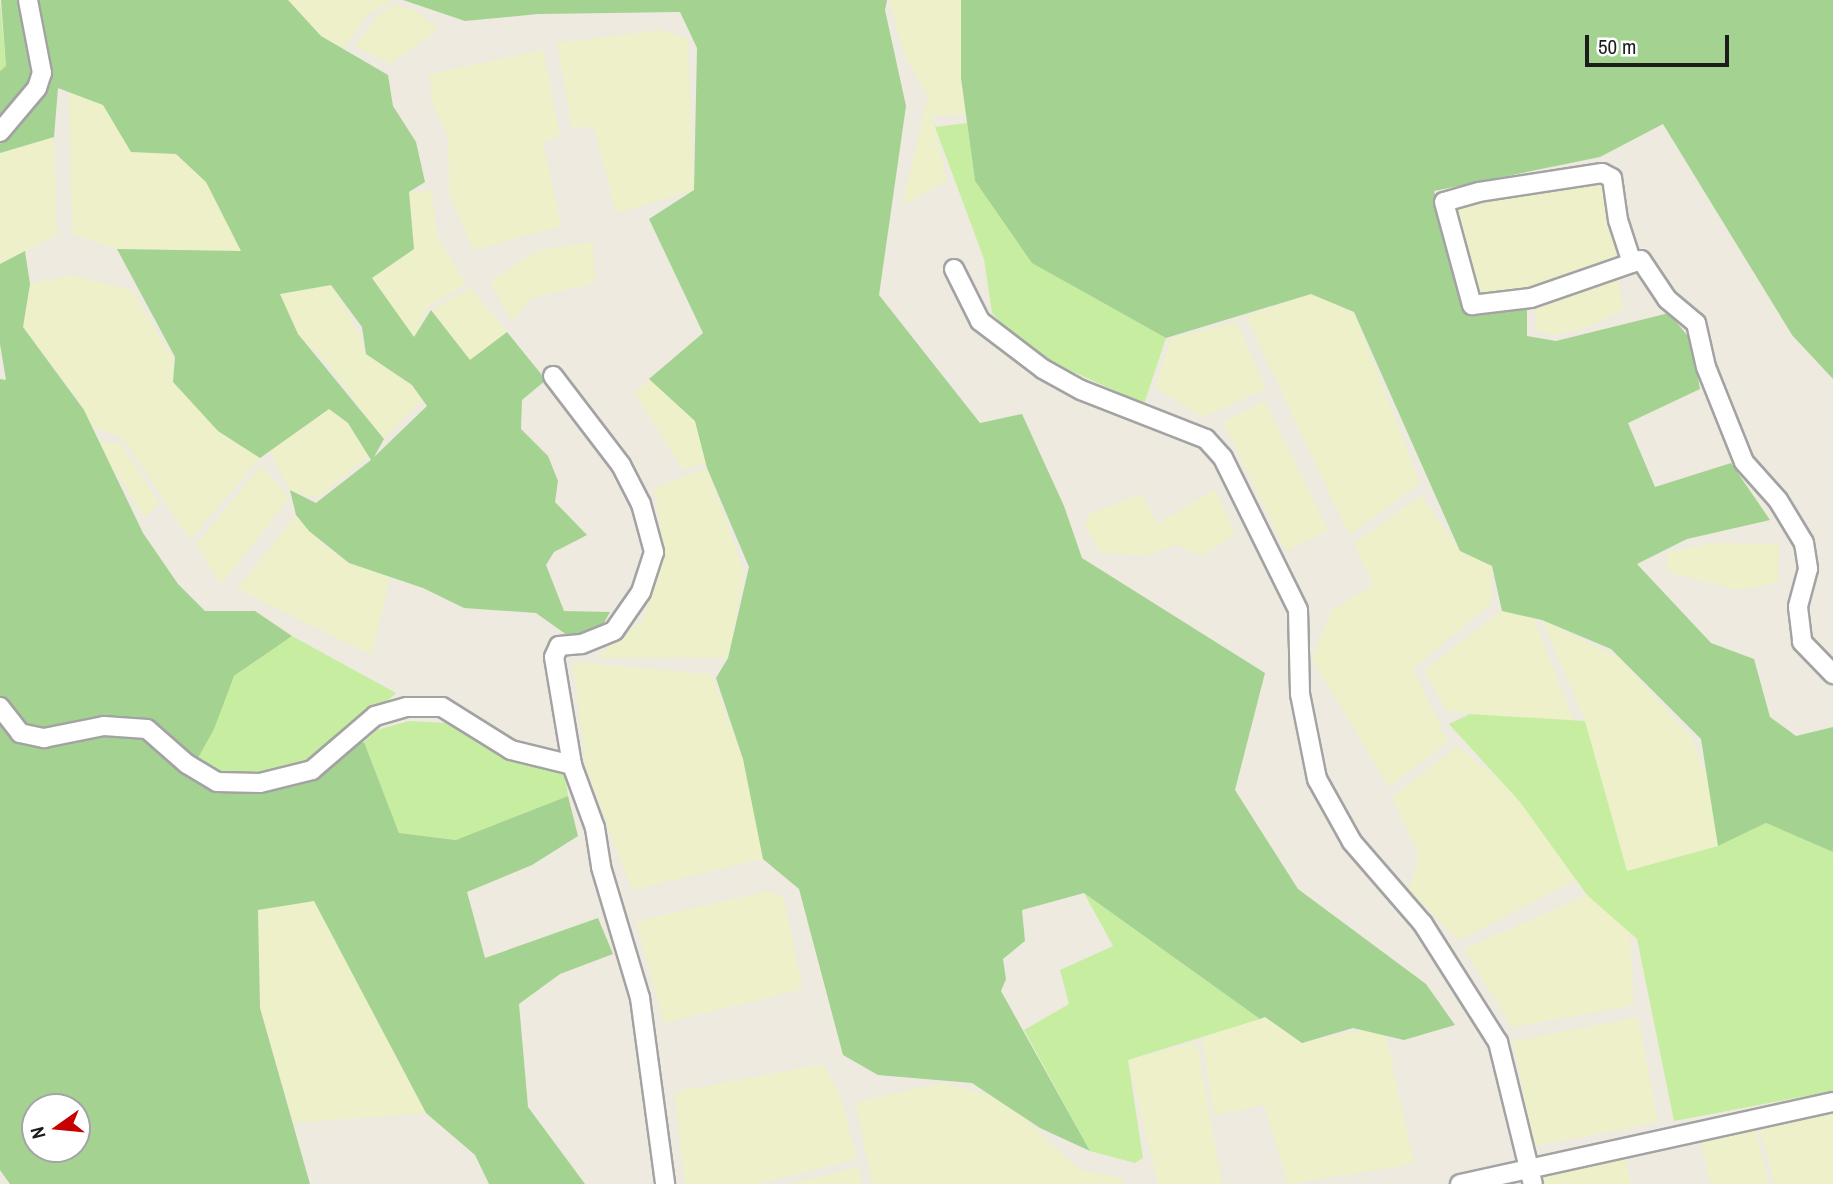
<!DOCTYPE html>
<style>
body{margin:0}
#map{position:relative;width:1833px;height:1184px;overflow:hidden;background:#eeeae0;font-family:"Archivo Narrow",sans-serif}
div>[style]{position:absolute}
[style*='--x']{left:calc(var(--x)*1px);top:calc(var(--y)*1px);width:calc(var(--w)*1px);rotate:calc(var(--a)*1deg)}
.farmland>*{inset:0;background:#edf0c9;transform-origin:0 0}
.grass>*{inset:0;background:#c7eea0}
.forest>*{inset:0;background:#a4d291}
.roads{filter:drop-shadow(2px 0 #a3a3a3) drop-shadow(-2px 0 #a3a3a3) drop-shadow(0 2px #a3a3a3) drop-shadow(0 -2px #a3a3a3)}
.minor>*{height:18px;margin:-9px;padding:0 9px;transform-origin:9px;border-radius:9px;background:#fff}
span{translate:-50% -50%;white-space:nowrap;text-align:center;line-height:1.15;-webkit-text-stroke:6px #fff;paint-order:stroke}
.north{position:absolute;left:21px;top:1093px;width:70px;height:70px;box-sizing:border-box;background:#fff;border:2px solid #a4a4a4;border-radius:50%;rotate:255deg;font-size:19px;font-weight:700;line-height:28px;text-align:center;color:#1c1c1c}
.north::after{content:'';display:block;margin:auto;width:24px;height:32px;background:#c70001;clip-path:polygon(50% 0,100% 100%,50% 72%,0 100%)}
.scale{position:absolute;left:1585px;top:35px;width:144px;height:32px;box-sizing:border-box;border:4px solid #1c1c1c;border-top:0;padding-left:9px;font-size:21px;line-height:24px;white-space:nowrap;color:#1c1c1c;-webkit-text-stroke:5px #fff;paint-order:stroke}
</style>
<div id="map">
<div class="farmland">
<i style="clip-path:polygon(288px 0,390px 0,391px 2px,369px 13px,344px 48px,321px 36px)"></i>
<i style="clip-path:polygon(889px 0,963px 0,966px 115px,932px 116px,947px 181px,902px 206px,928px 96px,905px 57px)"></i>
<i style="clip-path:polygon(396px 5px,417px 11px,438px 29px,390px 64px,355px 46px,378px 15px)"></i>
<i style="clip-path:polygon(660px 30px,688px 39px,694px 190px,616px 213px,594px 126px,572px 129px,557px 43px)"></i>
<i style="clip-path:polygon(543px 50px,560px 136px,543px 142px,561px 226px,473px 250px,449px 193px,448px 136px,431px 100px,430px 74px)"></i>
<i style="clip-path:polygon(69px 92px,103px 104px,131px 152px,176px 154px,206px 182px,241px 251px,117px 249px,72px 234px)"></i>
<i style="clip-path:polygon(54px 137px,57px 235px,0 264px,0 153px)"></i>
<i style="clip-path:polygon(1599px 180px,1605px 183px,1623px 257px,1619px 263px,1531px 292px,1480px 297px,1474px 294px,1452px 213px,1455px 206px,1478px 197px)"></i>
<i style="clip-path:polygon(431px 190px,438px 237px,466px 284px,427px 307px,415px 338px,372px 278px,414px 249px,409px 193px)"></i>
<i style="clip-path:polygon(593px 242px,595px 283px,532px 298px,512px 322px,490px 282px,536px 251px)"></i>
<i style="clip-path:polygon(71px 275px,133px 291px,172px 358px,174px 382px,218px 431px,260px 458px,190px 540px,123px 438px,94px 428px,78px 399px,23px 327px,23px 302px,30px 284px)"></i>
<i style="clip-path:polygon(1617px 277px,1623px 310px,1585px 328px,1555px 335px,1537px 331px,1534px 301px)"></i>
<i style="clip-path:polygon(332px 285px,360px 335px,364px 353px,397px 370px,425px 397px,384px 439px,327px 363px,289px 325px,280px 294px)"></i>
<i style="clip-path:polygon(471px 288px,507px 332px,470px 360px,431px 310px)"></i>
<i style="clip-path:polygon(1311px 294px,1354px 313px,1420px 483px,1349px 535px,1246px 316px)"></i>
<i style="clip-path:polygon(1236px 322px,1266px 389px,1203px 417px,1155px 387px,1171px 338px)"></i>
<i style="clip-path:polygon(649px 379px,695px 421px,706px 462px,683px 470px,635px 393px)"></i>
<i style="left:1265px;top:401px;width:144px;height:47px;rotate:64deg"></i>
<i style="clip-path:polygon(329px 409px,348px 423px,370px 455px,317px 498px,290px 490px,270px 451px)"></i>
<i style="clip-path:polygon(97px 442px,121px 444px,159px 503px,145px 518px)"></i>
<i style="clip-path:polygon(261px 466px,289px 498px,221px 585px,196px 544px)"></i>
<i style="clip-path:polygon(707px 468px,744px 572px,728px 658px,595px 658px,643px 621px,664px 550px,654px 488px)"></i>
<i style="clip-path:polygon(1215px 489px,1235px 534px,1202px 556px,1176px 545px,1145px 556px,1100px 552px,1085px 525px,1089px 514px,1142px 494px,1158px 524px)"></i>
<i style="clip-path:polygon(1421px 496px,1460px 551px,1492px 566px,1491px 603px,1413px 669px,1448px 742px,1389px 787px,1312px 659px,1331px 611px,1373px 585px,1354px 543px)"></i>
<i style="clip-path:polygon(296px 515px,325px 546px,349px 563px,390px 577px,372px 655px,237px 589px)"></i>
<i style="clip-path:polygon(1713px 543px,1779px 544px,1778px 583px,1736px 590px,1668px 572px,1667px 553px)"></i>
<i style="clip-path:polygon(1502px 611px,1533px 616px,1576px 726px,1447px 711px,1424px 670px)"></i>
<i style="clip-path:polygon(1542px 620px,1619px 658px,1693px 740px,1715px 801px,1718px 846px,1627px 871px,1585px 721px)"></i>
<i style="clip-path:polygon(573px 662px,711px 674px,748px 772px,763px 859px,632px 890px,586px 768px)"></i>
<i style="clip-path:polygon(1457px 746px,1513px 792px,1578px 879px,1459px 940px,1409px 890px,1419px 856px,1392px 797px)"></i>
<i style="clip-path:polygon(768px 891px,783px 896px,803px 989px,664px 1023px,636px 921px)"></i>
<i style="clip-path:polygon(1587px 895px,1629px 928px,1634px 1005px,1512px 1027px,1464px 949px)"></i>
<i style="clip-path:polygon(314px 901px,426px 1113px,294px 1123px,260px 1008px,258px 909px)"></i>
<i style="clip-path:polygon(1265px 1017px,1302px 1043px,1363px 1030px,1386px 1036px,1414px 1164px,1288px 1184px,1264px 1105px,1214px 1115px,1202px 1038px)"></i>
<i style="left:1638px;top:1017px;width:107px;height:127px;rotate:79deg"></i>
<i style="clip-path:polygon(1197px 1042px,1222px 1184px,1158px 1184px,1128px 1060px)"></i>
<i style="clip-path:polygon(823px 1064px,841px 1096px,857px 1159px,757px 1184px,685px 1184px,675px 1092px)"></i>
<i style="clip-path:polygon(942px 1083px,1003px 1099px,1080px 1170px,1121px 1178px,1123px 1184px,872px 1184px,856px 1102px)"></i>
<i style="clip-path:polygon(1833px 1112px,1833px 1184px,1774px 1184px,1760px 1128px)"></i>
<i style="clip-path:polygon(1756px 1129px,1768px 1184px,1710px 1184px,1701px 1141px)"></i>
<i style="clip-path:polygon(1618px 1156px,1626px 1160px,1631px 1184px,1540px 1184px,1539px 1176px,1544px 1174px)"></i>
<i style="clip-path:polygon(859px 1167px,862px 1184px,791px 1184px)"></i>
</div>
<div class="grass">
<i style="clip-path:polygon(0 0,6px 66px,0 71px)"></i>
<i style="clip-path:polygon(967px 123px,975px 181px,1040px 267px,1166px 338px,1144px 404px,1030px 352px,992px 313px,984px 259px,935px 127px)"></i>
<i style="clip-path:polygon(292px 636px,396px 693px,312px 770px,237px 783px,192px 768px,234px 676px)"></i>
<i style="clip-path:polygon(1470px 714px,1585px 721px,1627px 871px,1718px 846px,1766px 823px,1833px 852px,1833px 1091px,1674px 1121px,1637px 939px,1587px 895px,1520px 802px,1449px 724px)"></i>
<i style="clip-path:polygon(409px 721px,446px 723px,492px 737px,515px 763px,564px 763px,568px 796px,457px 840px,399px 833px,364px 742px,377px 730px)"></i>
<i style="clip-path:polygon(1084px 893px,1260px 1019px,1128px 1060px,1143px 1158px,1135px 1163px,1090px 1151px,1024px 1030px,1069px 1004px,1060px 970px,1113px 946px)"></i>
</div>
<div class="forest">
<i style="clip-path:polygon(evenodd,1px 0,288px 0,321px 36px,388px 75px,393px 106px,416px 142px,425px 182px,409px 192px,414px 249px,372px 278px,414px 337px,431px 310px,470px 360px,507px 332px,546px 380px,522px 400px,521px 429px,548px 456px,558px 481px,555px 502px,587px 535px,554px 552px,546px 565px,564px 611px,610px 612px,599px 632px,567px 635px,536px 613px,464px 608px,423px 588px,349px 563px,309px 531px,296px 515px,290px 490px,316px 503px,371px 460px,348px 423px,329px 409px,260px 458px,218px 431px,173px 382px,175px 357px,117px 249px,241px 251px,206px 182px,176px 154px,131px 152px,103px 105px,58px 88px,54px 137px,0 153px,0 71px,6px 66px,1px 0,331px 285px,362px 327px,366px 354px,412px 385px,427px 406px,374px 457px,384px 439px,298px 334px,280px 294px,331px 285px)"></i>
<i style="clip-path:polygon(403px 0,887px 0,885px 10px,906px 106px,879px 295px,980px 423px,1022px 414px,1064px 506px,1082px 558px,1265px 673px,1235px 790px,1298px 889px,1426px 984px,1455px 1025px,1404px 1040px,1353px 1028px,1302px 1043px,1265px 1017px,1260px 1019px,1084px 893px,1022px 910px,1025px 941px,1003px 959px,1006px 979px,1001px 991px,1090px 1151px,1040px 1128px,972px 1083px,878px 1075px,843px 1055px,799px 889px,763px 859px,743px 759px,716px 678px,728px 658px,749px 567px,707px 468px,695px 421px,649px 379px,703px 333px,649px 219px,694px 190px,697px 48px,680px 12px,538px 14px,465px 21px)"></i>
<i style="clip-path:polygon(961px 0,1833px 0,1833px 379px,1792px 335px,1663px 124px,1600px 157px,1434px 191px,1470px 316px,1527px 303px,1527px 336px,1556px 341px,1669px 313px,1691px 340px,1700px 389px,1628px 423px,1655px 487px,1731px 463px,1770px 520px,1687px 539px,1637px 564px,1711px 643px,1754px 659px,1770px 717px,1796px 736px,1833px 727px,1833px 852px,1766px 823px,1718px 846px,1701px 739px,1611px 649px,1542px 620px,1502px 611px,1492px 566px,1460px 551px,1354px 312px,1311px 294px,1166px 338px,1032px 263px,975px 181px,961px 78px)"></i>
<i style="clip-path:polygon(evenodd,25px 251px,30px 284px,23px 327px,84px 410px,143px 533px,178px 584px,205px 611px,255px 611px,292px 636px,234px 676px,214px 729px,193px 767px,237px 783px,364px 742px,399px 833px,456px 840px,568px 796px,578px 836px,532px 865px,467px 892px,485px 958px,598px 918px,613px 954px,560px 974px,519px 1004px,528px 1107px,585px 1184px,489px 1184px,475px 1155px,426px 1113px,314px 901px,258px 910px,260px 1008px,310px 1184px,10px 1184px,0 1170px,0 379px,6px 380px,0 344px,0 264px,25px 251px,35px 1107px,77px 1107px,77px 1149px,35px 1149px,35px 1107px)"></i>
</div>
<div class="roads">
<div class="minor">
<i style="--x:0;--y:132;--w:57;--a:-49.9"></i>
<i style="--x:37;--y:88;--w:16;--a:-72"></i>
<i style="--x:42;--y:73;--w:74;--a:-100.9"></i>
<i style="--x:1632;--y:263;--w:45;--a:-108"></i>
<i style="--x:1618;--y:220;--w:42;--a:-98.1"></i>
<i style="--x:1612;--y:178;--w:11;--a:-153"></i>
<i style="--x:1602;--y:173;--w:124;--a:171.2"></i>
<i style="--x:1479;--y:192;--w:36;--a:164"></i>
<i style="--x:1444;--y:202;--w:107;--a:74.8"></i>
<i style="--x:1472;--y:305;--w:59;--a:-6.8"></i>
<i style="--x:1531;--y:298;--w:116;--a:-19.1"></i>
<i style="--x:1641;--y:260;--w:47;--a:56.3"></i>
<i style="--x:1667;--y:299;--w:38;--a:40"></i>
<i style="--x:1696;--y:323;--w:45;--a:77.2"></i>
<i style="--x:1706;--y:367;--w:102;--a:68.2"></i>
<i style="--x:1744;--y:462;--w:51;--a:48.2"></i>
<i style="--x:1778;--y:500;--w:50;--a:58.8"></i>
<i style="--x:1804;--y:543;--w:26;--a:81"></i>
<i style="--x:1808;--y:569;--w:39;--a:105"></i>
<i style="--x:1798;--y:607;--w:35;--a:83"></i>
<i style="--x:1802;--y:642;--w:45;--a:45.9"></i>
<i style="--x:954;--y:269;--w:58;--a:63.4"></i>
<i style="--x:980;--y:321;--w:79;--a:37.3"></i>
<i style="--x:1043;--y:369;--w:43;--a:28.9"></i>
<i style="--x:1081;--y:390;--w:134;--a:21.4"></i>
<i style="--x:1206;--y:439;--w:25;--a:48"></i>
<i style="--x:1223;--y:458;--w:169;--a:63.7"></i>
<i style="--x:1298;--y:610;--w:84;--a:88.6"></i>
<i style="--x:1300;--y:694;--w:87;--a:78.7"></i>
<i style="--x:1317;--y:779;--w:72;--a:60.9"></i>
<i style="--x:1352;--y:842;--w:108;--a:49.1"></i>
<i style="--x:1423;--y:924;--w:140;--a:57.6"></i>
<i style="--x:1498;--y:1042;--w:146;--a:76.2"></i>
<i style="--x:553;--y:376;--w:112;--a:52.6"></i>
<i style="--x:621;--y:465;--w:44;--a:62.9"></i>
<i style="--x:641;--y:504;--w:50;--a:74.8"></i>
<i style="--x:654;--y:552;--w:42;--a:108"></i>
<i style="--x:641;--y:592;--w:47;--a:124.7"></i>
<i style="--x:614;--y:631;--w:35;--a:158"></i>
<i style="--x:581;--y:644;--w:22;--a:175"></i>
<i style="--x:559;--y:646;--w:12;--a:114"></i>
<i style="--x:554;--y:657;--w:109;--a:80.5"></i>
<i style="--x:572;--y:765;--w:67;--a:69.9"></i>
<i style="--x:595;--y:828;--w:39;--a:81"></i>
<i style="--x:601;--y:867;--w:137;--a:73.4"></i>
<i style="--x:640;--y:998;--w:188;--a:82.3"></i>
<i style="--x:0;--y:707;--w:33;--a:52"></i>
<i style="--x:20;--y:733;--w:25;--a:12"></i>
<i style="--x:44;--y:738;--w:61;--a:-11.3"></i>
<i style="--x:104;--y:726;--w:43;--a:4"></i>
<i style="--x:147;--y:729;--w:53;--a:41.2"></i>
<i style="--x:187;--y:764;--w:35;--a:31"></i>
<i style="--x:217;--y:782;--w:43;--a:1.3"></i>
<i style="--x:260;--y:783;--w:54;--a:-14"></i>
<i style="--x:312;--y:770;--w:83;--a:-40.6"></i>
<i style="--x:375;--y:716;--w:33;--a:-16"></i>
<i style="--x:407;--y:707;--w:35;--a:0"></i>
<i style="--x:442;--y:707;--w:81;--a:31.9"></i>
<i style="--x:511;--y:750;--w:63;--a:13.8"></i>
<i style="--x:1460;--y:1184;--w:382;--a:-12.4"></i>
</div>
</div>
<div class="north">N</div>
<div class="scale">50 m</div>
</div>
